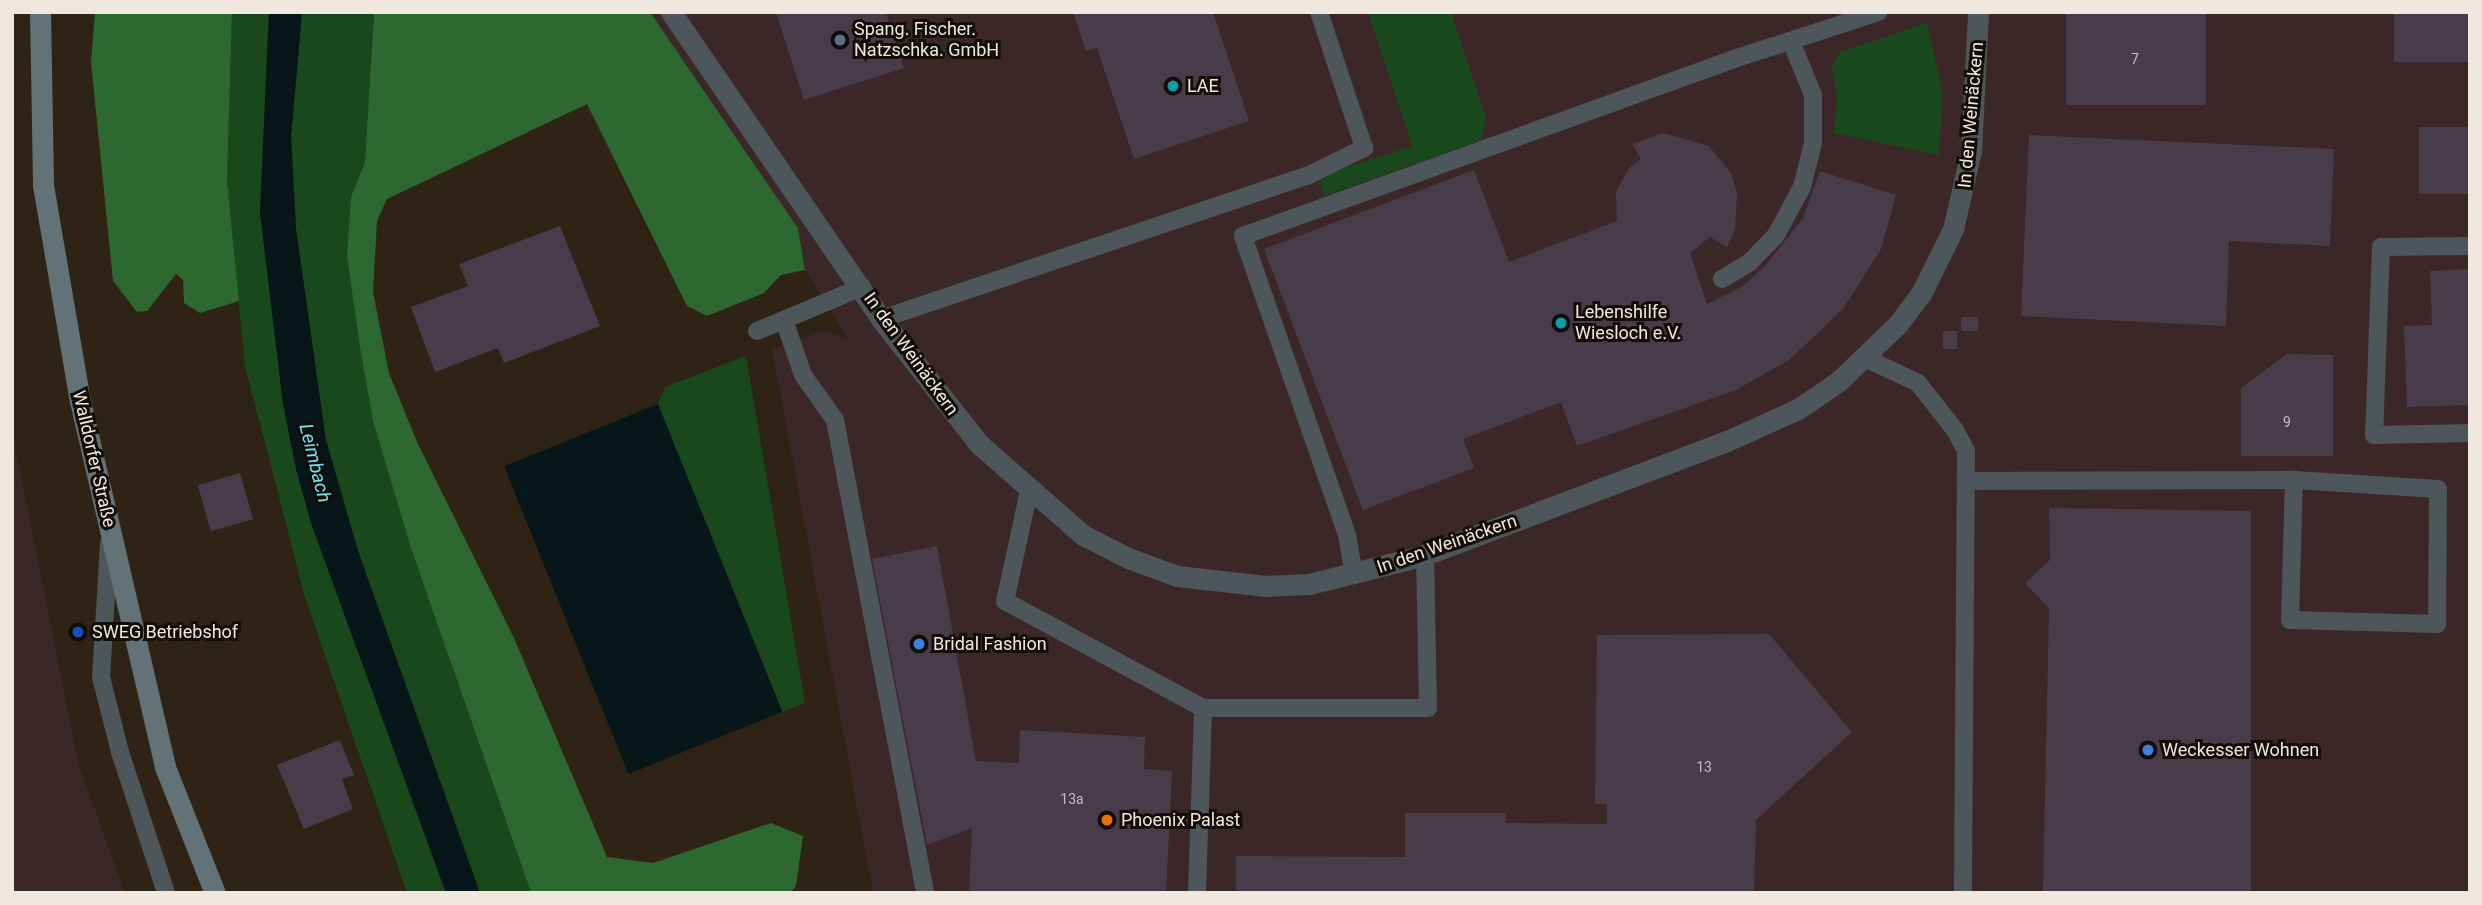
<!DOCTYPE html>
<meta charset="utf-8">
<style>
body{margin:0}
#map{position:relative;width:2482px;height:905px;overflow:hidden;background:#2f2315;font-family:Roboto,sans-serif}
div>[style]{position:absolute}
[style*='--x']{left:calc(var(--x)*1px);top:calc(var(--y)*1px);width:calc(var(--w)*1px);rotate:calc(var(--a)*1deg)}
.commercial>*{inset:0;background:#3b2727}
.green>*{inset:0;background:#19481c}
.forest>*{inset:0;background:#2c682f}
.water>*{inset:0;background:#071618;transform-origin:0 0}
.building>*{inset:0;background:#493c4a;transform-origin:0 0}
.lane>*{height:18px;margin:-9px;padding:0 9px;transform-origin:9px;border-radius:9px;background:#4d565a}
.street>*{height:21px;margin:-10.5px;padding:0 10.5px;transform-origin:10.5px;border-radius:10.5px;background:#4d565a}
.secondary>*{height:21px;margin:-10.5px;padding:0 10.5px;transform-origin:10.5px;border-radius:10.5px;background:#627277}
.dots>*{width:19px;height:19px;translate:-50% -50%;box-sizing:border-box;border:4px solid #130d08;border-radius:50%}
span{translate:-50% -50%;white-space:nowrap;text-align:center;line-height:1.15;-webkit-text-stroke:6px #130d08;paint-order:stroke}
.number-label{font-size:14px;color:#c6bcb9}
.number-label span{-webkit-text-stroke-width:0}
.poi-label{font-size:18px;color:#f0e7de}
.left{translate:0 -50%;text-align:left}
.street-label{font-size:18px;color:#f0e7de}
.water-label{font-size:19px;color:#6ce4f7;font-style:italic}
.frame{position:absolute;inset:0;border:14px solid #f0e7de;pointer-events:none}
</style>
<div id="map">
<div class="commercial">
<i style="clip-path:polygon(650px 12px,2470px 12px,2470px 893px,873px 893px,772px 349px,823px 331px,848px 338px,805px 270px,798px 227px)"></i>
<i style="clip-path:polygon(12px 430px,79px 766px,125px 893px,12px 893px)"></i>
</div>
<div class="green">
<i style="clip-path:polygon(232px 12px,269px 12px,260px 212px,283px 404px,296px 469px,311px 523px,446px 893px,407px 893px,305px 597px,245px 366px,227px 181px)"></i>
<i style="clip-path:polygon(302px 12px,374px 12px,365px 162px,353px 193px,347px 256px,451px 664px,531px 893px,480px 893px,359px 554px,326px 440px,296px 229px,291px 136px)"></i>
<i style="clip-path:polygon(1368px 12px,1451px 12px,1486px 117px,1481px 140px,1324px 196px,1319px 176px,1412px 146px)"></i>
<i style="clip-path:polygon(1927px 23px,1943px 94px,1939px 155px,1834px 133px,1837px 99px,1832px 66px,1840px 52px)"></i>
<i style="clip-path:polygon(746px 356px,805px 703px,780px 713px,658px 404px,665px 387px)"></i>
</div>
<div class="forest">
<i style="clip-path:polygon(95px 12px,232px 12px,227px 181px,239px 301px,200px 313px,184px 303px,183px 280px,176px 274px,147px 311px,137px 312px,113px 281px,91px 62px)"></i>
<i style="clip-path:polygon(374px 12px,650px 12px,798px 228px,805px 270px,781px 275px,764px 293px,707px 316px,687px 306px,587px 104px,387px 199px,377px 221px,373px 292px,389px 373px,417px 442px,514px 638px,607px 857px,653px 863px,771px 823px,803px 836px,796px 886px,790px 893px,531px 893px,411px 548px,373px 421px,360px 347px,347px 256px,351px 197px,365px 162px)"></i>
</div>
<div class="water">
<i style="clip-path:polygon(269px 12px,302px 12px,291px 136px,296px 229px,326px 441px,359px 554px,480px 893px,446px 893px,311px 523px,296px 469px,283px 404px,260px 212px)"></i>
<i style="left:658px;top:404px;width:332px;height:166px;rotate:68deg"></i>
</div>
<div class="building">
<i style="clip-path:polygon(776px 12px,886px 12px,904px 68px,804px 100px)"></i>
<i style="clip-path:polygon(1073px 12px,1213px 12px,1249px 121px,1134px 159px,1097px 48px,1086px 51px)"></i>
<i style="left:2066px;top:12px;width:140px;height:93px"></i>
<i style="left:2394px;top:12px;width:76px;height:50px"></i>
<i style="left:2470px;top:127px;width:67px;height:51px;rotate:90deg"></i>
<i style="clip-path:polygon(1663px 133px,1709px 146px,1731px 173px,1737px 194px,1735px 229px,1727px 247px,1710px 237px,1690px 253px,1707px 304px,1743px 286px,1766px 265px,1803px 218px,1820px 171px,1896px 195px,1881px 249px,1843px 309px,1789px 360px,1736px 390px,1577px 446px,1561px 402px,1463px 439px,1474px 468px,1363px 510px,1264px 249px,1474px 170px,1509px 262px,1617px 221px,1616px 192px,1629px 168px,1641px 159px,1632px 144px)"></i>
<i style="clip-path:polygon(2029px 135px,2334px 149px,2330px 246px,2229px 241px,2226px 326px,2021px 316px)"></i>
<i style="clip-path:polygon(560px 226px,600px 326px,504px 363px,498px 348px,435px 372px,411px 307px,468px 286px,459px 264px)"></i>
<i style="clip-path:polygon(2470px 269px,2470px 405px,2407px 407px,2404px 326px,2432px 325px,2430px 271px)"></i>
<i style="left:1961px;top:317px;width:17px;height:14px"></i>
<i style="left:1943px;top:331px;width:14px;height:18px"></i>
<i style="clip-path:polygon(2287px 354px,2333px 355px,2333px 456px,2241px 456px,2241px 388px)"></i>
<i style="left:240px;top:473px;width:48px;height:44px;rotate:74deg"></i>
<i style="clip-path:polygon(2049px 508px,2251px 511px,2251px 893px,2043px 893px,2049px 608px,2025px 583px,2050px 560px)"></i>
<i style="clip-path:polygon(937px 546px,976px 761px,1019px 763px,1020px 730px,1145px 737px,1144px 769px,1172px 771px,1166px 893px,969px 893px,972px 828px,927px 845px,872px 559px)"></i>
<i style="clip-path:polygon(1769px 634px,1852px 732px,1756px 820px,1754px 893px,1236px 893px,1236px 856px,1405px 857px,1405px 813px,1506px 813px,1506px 823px,1607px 824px,1607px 804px,1595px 804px,1597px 635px)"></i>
<i style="clip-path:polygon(340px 740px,354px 775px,342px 779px,353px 809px,304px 829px,277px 765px)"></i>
</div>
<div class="lane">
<i style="--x:2470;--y:246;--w:89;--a:179.4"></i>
<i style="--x:2381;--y:247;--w:188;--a:92.1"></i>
<i style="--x:2374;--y:435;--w:96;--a:-1.2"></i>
<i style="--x:1722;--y:279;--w:33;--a:-31"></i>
<i style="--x:1750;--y:262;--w:37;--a:-46"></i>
<i style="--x:1776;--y:235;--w:55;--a:-61.6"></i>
<i style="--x:1802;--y:187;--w:45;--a:-76"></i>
<i style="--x:1813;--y:143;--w:48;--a:-90"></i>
<i style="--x:1813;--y:95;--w:58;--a:-112.2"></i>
<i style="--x:881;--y:319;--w:449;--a:-18.6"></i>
<i style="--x:1307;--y:176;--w:64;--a:-26.2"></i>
<i style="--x:1364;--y:148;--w:143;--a:-108.3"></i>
<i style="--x:784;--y:320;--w:58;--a:70.9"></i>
<i style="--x:803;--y:375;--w:55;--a:54.6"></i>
<i style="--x:835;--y:420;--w:481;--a:79.2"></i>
<i style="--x:757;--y:331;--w:114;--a:-22.7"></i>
<i style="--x:1865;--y:358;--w:59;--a:25.3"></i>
<i style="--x:1918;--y:383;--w:60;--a:51.8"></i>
<i style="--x:1955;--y:430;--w:24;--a:62"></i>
<i style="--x:1966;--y:451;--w:442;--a:90.4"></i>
<i style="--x:1968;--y:481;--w:326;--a:-0.2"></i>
<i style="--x:2294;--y:480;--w:144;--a:3.6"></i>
<i style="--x:2438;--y:489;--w:135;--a:90.4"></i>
<i style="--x:2437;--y:624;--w:147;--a:-178.4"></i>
<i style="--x:2290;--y:620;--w:140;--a:-88.4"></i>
<i style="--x:1029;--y:491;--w:113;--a:102.3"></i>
<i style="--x:1005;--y:601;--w:225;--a:28.4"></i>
<i style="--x:109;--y:543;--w:134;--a:93.4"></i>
<i style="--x:101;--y:677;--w:77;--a:75.8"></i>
<i style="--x:120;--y:752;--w:148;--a:71.9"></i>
<i style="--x:1354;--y:575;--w:41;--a:-99.9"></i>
<i style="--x:1347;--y:535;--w:317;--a:-109.2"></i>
<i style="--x:1243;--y:236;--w:522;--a:-19.82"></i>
<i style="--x:1734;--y:59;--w:152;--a:-18"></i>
<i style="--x:1197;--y:893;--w:185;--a:-88.1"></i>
<i style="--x:1203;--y:708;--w:225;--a:0"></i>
<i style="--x:1428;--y:708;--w:153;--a:-91.1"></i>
</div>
<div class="street">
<i style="--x:671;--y:12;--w:372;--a:55.6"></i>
<i style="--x:881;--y:319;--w:159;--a:51.9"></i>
<i style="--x:979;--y:444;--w:138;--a:41.2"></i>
<i style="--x:1083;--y:535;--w:51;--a:27.1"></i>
<i style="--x:1128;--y:558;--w:52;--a:20.2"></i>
<i style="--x:1177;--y:576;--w:90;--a:6.4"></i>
<i style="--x:1266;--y:586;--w:43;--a:-2.7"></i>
<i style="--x:1309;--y:584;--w:120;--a:-14"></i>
<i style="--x:1425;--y:555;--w:323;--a:-20.7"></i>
<i style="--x:1727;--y:441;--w:78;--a:-24.3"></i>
<i style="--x:1798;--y:409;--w:50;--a:-34.3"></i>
<i style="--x:1839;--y:381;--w:82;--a:-44"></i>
<i style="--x:1898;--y:324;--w:38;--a:-53"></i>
<i style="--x:1921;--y:294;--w:72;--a:-63.8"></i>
<i style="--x:1953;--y:229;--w:80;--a:-77"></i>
<i style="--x:1971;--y:151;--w:139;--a:-87.1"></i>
</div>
<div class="secondary">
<i style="--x:40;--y:12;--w:173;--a:89"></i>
<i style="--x:43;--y:185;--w:219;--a:80.3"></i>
<i style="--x:80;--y:401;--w:376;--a:76.9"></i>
<i style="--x:165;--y:767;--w:136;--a:68.4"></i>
</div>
<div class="dots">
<i style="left:840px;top:40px;background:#5c6f8a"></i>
<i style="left:1173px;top:86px;background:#0f9aa8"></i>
<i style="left:1561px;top:323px;background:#0f9aa8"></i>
<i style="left:78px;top:632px;background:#1a4fb4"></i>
<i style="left:919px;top:644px;background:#3f7fe0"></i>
<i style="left:2148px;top:750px;background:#3f7fe0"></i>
<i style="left:1107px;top:820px;background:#e8710a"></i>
</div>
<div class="number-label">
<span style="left:2135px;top:59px">7</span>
<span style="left:2287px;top:422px">9</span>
<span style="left:1704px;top:767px">13</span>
<span style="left:1072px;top:799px">13a</span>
</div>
<div class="poi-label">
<span class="left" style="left:854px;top:40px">Spang. Fischer.<br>Natzschka. GmbH</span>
<span class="left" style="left:1187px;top:86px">LAE</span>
<span class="left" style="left:1575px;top:323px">Lebenshilfe<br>Wiesloch e.V.</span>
<span class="left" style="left:92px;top:632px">SWEG Betriebshof</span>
<span class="left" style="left:933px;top:644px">Bridal Fashion</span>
<span class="left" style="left:2162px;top:750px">Weckesser Wohnen</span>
<span class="left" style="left:1121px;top:820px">Phoenix Palast</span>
</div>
<div class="street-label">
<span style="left:1971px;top:115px;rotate:-85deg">In den Weinäckern</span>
<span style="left:911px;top:354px;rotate:54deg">In den Weinäckern</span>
<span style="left:94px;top:459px;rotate:77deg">Walldorfer Straße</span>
<span style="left:1447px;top:544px;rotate:-19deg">In den Weinäckern</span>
</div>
<div class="water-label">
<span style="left:315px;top:463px;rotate:76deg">Leimbach</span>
</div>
<div class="frame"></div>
</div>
